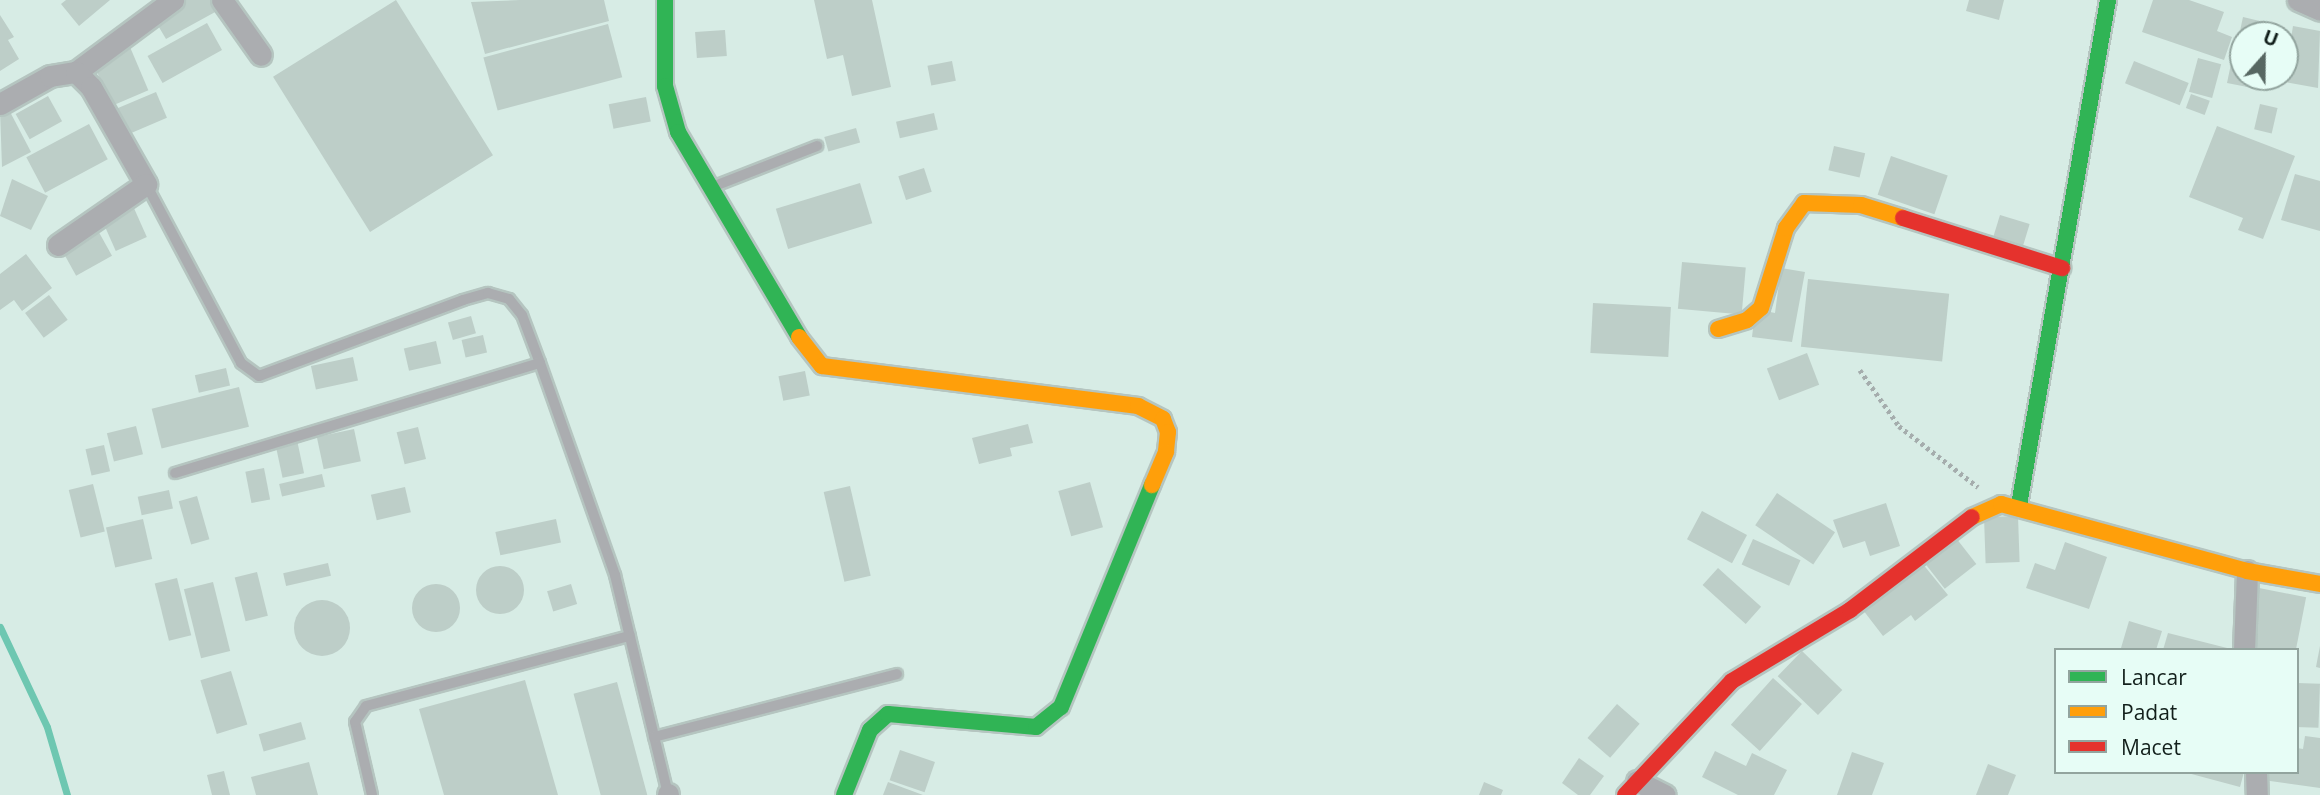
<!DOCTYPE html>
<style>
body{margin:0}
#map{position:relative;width:2320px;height:795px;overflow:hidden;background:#d7ece5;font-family:"Open Sans",sans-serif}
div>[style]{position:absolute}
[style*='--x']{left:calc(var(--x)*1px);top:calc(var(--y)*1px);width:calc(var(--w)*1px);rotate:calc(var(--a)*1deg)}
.stream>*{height:7px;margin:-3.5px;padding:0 3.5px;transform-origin:3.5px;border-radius:3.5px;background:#6ec7b1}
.building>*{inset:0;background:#bdcec8;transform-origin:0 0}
.round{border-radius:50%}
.path>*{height:4.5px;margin-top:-2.25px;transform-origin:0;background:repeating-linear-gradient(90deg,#a5adad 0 3.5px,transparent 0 7px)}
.roads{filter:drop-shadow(2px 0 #b5c5c0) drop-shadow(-2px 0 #b5c5c0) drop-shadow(0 2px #b5c5c0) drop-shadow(0 -2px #b5c5c0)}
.lane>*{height:10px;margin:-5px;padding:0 5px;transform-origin:5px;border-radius:5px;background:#abadb0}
.street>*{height:21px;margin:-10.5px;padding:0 10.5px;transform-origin:10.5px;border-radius:10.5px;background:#abadb0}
.fast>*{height:16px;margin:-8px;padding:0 8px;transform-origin:8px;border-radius:8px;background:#30b455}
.slow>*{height:16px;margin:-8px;padding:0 8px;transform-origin:8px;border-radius:8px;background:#ff9f0a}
.jam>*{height:16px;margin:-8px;padding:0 8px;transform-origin:8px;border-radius:8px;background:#e5322d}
span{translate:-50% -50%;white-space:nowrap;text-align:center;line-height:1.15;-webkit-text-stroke:5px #e7fdf6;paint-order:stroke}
.legend{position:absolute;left:2054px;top:648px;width:245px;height:126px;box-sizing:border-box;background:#e7fdf6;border:2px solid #92a49e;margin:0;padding:9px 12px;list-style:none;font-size:21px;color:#121f1b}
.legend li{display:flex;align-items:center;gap:14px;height:35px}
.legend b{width:35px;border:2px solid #92a49e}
.north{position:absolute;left:2229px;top:21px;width:70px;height:70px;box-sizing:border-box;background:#e7fdf6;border:2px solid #92a49e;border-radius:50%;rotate:21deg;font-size:19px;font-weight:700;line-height:28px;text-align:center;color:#121f1b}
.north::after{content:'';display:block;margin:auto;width:24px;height:32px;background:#576762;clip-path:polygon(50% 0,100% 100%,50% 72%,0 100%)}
</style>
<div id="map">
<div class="stream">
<i style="--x:0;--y:627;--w:110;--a:64.8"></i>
<i style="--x:47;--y:727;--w:71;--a:73.6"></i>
</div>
<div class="building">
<i style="clip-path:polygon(66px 0,110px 0,79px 26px,61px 4px)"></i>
<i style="clip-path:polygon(184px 0,211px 0,217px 11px,166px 39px,153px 17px)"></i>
<i style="left:396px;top:0;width:183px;height:145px;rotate:58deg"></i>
<i style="clip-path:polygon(520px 0,604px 0,609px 21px,485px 54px,471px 2px)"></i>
<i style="clip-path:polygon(814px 0,872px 0,891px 87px,852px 96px,843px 55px,827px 59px)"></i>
<i style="clip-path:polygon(1969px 0,2004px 0,1999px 20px,1966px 11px)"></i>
<i style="clip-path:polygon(2153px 0,2189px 0,2224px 12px,2217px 31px,2232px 37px,2224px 60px,2142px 32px)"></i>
<i style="clip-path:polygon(0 15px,14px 37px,8px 40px,19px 59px,0 71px)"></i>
<i style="clip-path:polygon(2243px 17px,2285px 27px,2283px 35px,2243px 35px,2243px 56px,2235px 54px)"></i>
<i style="left:207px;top:23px;width:31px;height:68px;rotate:61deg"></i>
<i style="left:608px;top:24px;width:55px;height:129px;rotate:75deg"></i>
<i style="clip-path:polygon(2293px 26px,2320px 31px,2318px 88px,2284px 82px)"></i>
<i style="left:725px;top:30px;width:26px;height:30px;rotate:86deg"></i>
<i style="left:130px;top:47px;width:47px;height:40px;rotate:67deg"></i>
<i style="left:2198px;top:58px;width:24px;height:35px;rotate:15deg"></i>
<i style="clip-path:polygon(2232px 59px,2243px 61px,2243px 77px,2271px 77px,2268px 91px,2227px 83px)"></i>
<i style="left:952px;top:61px;width:20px;height:25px;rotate:79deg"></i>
<i style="left:2134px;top:61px;width:59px;height:24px;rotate:22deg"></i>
<i style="left:156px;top:92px;width:28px;height:47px;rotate:67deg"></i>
<i style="left:2191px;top:94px;width:20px;height:15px;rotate:20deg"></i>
<i style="left:48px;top:96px;width:29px;height:37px;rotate:61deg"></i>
<i style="left:646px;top:97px;width:25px;height:38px;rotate:79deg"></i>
<i style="left:2260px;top:104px;width:18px;height:26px;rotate:13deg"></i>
<i style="clip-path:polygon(7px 106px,31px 152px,2px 167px,0 110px)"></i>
<i style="left:934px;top:113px;width:17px;height:39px;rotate:77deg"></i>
<i style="left:89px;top:124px;width:40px;height:71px;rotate:62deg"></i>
<i style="clip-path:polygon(2217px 126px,2295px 156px,2263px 239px,2238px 230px,2243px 218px,2189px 197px)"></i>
<i style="left:856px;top:128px;width:15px;height:33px;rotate:74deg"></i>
<i style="left:1834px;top:146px;width:32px;height:25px;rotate:13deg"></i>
<i style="left:1891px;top:156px;width:60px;height:41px;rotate:19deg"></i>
<i style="left:924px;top:168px;width:25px;height:27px;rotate:72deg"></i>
<i style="clip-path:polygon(2295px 174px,2320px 181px,2320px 231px,2281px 220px)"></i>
<i style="clip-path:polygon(12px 179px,48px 196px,31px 230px,0 216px)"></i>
<i style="left:860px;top:183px;width:42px;height:88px;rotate:73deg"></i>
<i style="left:133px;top:206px;width:34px;height:34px;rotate:66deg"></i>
<i style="left:2000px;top:215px;width:31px;height:26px;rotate:17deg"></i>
<i style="left:96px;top:227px;width:33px;height:41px;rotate:61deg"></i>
<i style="clip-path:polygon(26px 254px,52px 288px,22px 311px,14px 300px,0 310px,0 274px)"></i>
<i style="left:1682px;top:262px;width:64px;height:47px;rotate:5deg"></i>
<i style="clip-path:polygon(1781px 268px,1805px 272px,1792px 342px,1752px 337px,1754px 320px,1765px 311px,1775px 313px)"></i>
<i style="left:1808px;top:279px;width:142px;height:68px;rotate:6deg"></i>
<i style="left:49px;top:295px;width:31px;height:30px;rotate:53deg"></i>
<i style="left:1593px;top:303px;width:78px;height:50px;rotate:3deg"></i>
<i style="left:471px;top:316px;width:18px;height:24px;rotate:74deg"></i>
<i style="left:483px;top:335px;width:18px;height:22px;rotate:77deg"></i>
<i style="left:436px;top:341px;width:23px;height:33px;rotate:77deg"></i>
<i style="left:1807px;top:353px;width:34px;height:43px;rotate:69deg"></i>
<i style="left:353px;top:357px;width:24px;height:43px;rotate:78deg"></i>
<i style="left:226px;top:368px;width:18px;height:32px;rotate:77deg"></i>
<i style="left:805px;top:371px;width:25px;height:27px;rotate:79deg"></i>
<i style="left:239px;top:387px;width:41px;height:90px;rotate:76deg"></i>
<i style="clip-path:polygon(1028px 424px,1033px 443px,1010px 448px,1012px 456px,979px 464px,972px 438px)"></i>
<i style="left:136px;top:426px;width:29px;height:30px;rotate:76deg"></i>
<i style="left:418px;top:427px;width:33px;height:22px;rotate:76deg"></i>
<i style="left:354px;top:429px;width:33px;height:38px;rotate:78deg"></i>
<i style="left:297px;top:440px;width:34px;height:22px;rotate:78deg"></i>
<i style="left:104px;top:445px;width:27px;height:19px;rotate:77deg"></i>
<i style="left:264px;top:468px;width:32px;height:19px;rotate:79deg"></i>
<i style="left:322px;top:474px;width:13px;height:44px;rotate:77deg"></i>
<i style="left:1090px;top:482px;width:47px;height:33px;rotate:74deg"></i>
<i style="left:93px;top:484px;width:49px;height:25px;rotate:76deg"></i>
<i style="left:850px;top:486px;width:92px;height:27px;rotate:77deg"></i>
<i style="left:405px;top:487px;width:26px;height:35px;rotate:77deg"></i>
<i style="left:169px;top:490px;width:19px;height:32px;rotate:78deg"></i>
<i style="left:1777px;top:493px;width:70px;height:39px;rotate:34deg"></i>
<i style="left:197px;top:496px;width:45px;height:19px;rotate:74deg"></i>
<i style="clip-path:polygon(1886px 503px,1900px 546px,1870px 556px,1865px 541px,1843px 548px,1833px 520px)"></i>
<i style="left:1702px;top:511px;width:51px;height:32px;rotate:28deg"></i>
<i style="left:2018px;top:516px;width:46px;height:34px;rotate:88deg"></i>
<i style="left:143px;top:519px;width:41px;height:38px;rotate:77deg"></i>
<i style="left:556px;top:519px;width:24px;height:62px;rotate:78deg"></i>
<i style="left:1956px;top:538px;width:33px;height:40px;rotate:52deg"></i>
<i style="left:1753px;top:539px;width:52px;height:28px;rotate:24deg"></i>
<i style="clip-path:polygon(2065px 542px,2107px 557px,2089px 609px,2026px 588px,2035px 563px,2055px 570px)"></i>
<i style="left:328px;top:563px;width:13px;height:46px;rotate:77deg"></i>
<i style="clip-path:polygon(1922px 563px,1948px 595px,1915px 621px,1911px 615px,1883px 636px,1863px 610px)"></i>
<i class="round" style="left:476px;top:566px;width:48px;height:48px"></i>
<i style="left:1718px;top:568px;width:58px;height:23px;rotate:42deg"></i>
<i style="left:257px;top:572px;width:45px;height:23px;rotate:76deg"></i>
<i style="left:177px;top:578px;width:59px;height:23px;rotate:76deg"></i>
<i style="left:213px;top:582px;width:71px;height:30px;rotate:76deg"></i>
<i class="round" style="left:412px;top:584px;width:48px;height:48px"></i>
<i style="left:571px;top:584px;width:21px;height:25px;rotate:73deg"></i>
<i style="left:2259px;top:588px;width:48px;height:61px;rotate:11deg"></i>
<i class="round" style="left:294px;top:600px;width:56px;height:56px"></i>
<i style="clip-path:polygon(2129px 621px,2162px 631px,2156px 650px,2121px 648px)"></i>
<i style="clip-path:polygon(2168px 633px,2231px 649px,2231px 650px,2163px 650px)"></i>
<i style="clip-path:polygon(2320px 646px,2320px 668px,2316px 667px)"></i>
<i style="left:1802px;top:651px;width:56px;height:35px;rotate:44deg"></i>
<i style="left:231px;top:671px;width:56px;height:32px;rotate:73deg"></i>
<i style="left:1773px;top:678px;width:39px;height:63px;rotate:42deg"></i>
<i style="clip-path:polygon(525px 680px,558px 795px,444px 795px,419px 709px)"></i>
<i style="left:617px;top:682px;width:117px;height:45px;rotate:75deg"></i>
<i style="left:2297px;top:683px;width:23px;height:44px;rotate:2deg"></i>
<i style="left:1617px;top:704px;width:30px;height:45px;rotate:41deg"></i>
<i style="left:301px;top:722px;width:18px;height:44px;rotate:74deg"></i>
<i style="clip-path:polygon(2305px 736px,2320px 738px,2320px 788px,2263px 780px,2264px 772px,2297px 772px,2297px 748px,2303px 749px)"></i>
<i style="left:900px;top:750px;width:37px;height:32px;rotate:19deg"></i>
<i style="clip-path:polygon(1715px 751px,1746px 766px,1752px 753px,1787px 770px,1774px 795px,1738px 795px,1702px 777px)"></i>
<i style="clip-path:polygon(1852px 752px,1884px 763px,1872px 795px,1837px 795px)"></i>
<i style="clip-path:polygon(1579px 758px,1604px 776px,1590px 795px,1578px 795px,1562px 783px)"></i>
<i style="clip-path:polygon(309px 762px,318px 795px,256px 795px,251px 777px)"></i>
<i style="clip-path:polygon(1988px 764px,2016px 775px,2008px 795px,1976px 795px)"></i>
<i style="clip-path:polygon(224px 771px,230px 795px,212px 795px,207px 775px)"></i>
<i style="clip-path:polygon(2184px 772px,2244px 772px,2240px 787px)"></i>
<i style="clip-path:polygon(888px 782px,923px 795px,883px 795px)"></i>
<i style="clip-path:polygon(1484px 782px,1503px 790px,1501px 795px,1479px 795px)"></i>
</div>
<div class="path">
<i style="--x:1860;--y:370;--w:68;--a:55.1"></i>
<i style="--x:1899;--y:426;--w:100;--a:37.7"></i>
</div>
<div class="roads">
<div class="lane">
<i style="--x:146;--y:184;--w:203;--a:62"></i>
<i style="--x:241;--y:363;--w:22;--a:36"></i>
<i style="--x:259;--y:376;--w:218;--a:-20.4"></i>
<i style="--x:463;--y:300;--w:26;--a:-16"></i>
<i style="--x:488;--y:293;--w:22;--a:16"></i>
<i style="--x:509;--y:299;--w:21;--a:51"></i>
<i style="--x:522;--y:315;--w:51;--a:69.4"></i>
<i style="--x:540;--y:363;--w:225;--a:70.5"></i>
<i style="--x:615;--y:575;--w:225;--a:76.4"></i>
<i style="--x:712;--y:187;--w:113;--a:-21.3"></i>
<i style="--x:175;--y:473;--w:381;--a:-16.8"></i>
<i style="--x:654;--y:737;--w:251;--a:-14.5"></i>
<i style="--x:372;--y:795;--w:75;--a:-103.1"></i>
<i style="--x:355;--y:722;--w:19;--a:-55"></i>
<i style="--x:366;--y:706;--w:273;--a:-14.9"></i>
</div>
<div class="street">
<i style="--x:222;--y:0;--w:67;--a:54.7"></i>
<i style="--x:2298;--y:0;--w:24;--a:24"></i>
<i style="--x:76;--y:72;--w:121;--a:-36.6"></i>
<i style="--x:0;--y:104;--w:57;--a:-29.2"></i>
<i style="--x:50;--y:76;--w:26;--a:-9"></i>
<i style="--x:76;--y:72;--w:21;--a:45"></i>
<i style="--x:91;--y:87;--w:112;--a:60.4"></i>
<i style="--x:146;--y:184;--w:107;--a:145.3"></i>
<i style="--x:2244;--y:650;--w:79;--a:-87.8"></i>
<i style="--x:2256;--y:772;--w:23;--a:88"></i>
<i style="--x:1637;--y:781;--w:31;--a:27"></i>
<i style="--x:668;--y:794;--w:1;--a:90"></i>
</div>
<div class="fast">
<i style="--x:665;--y:0;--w:86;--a:90"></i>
<i style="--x:665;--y:86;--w:48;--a:74.2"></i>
<i style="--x:678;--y:132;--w:238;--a:59.4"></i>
<i style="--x:2019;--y:505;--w:513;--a:-80"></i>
<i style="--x:844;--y:795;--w:70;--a:-68.2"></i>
<i style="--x:870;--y:730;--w:24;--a:-42"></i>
<i style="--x:888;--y:714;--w:149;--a:5"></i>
<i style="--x:1036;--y:727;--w:32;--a:-39"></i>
<i style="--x:1061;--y:707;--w:240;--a:-67.7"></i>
</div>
<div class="slow">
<i style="--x:1718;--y:329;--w:30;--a:-17"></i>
<i style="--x:1747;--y:320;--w:18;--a:-41"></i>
<i style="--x:1761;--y:308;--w:84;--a:-72.6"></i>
<i style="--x:1786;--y:228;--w:31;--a:-54"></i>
<i style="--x:1804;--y:203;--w:57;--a:2"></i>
<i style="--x:1861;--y:205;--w:44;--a:17.2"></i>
<i style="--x:799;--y:337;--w:37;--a:52"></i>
<i style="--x:822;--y:366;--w:319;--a:7.2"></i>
<i style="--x:1138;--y:406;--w:28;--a:27"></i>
<i style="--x:1163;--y:419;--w:14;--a:69"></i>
<i style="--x:1168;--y:432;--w:20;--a:96"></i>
<i style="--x:1166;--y:452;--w:36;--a:113"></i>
<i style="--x:1972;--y:517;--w:32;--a:-24"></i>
<i style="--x:2001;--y:504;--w:255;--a:15.2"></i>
<i style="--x:2247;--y:571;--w:74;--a:10.1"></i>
</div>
<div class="jam">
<i style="--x:1903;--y:218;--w:167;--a:17.5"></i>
<i style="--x:1625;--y:795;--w:156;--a:-46.8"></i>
<i style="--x:1732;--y:681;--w:138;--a:-31"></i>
<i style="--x:1850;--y:610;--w:153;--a:-37.3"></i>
</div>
</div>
<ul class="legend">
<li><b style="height:9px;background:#30b455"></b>Lancar</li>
<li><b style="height:9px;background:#ff9f0a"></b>Padat</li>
<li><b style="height:9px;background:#e5322d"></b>Macet</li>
</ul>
<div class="north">U</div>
</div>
